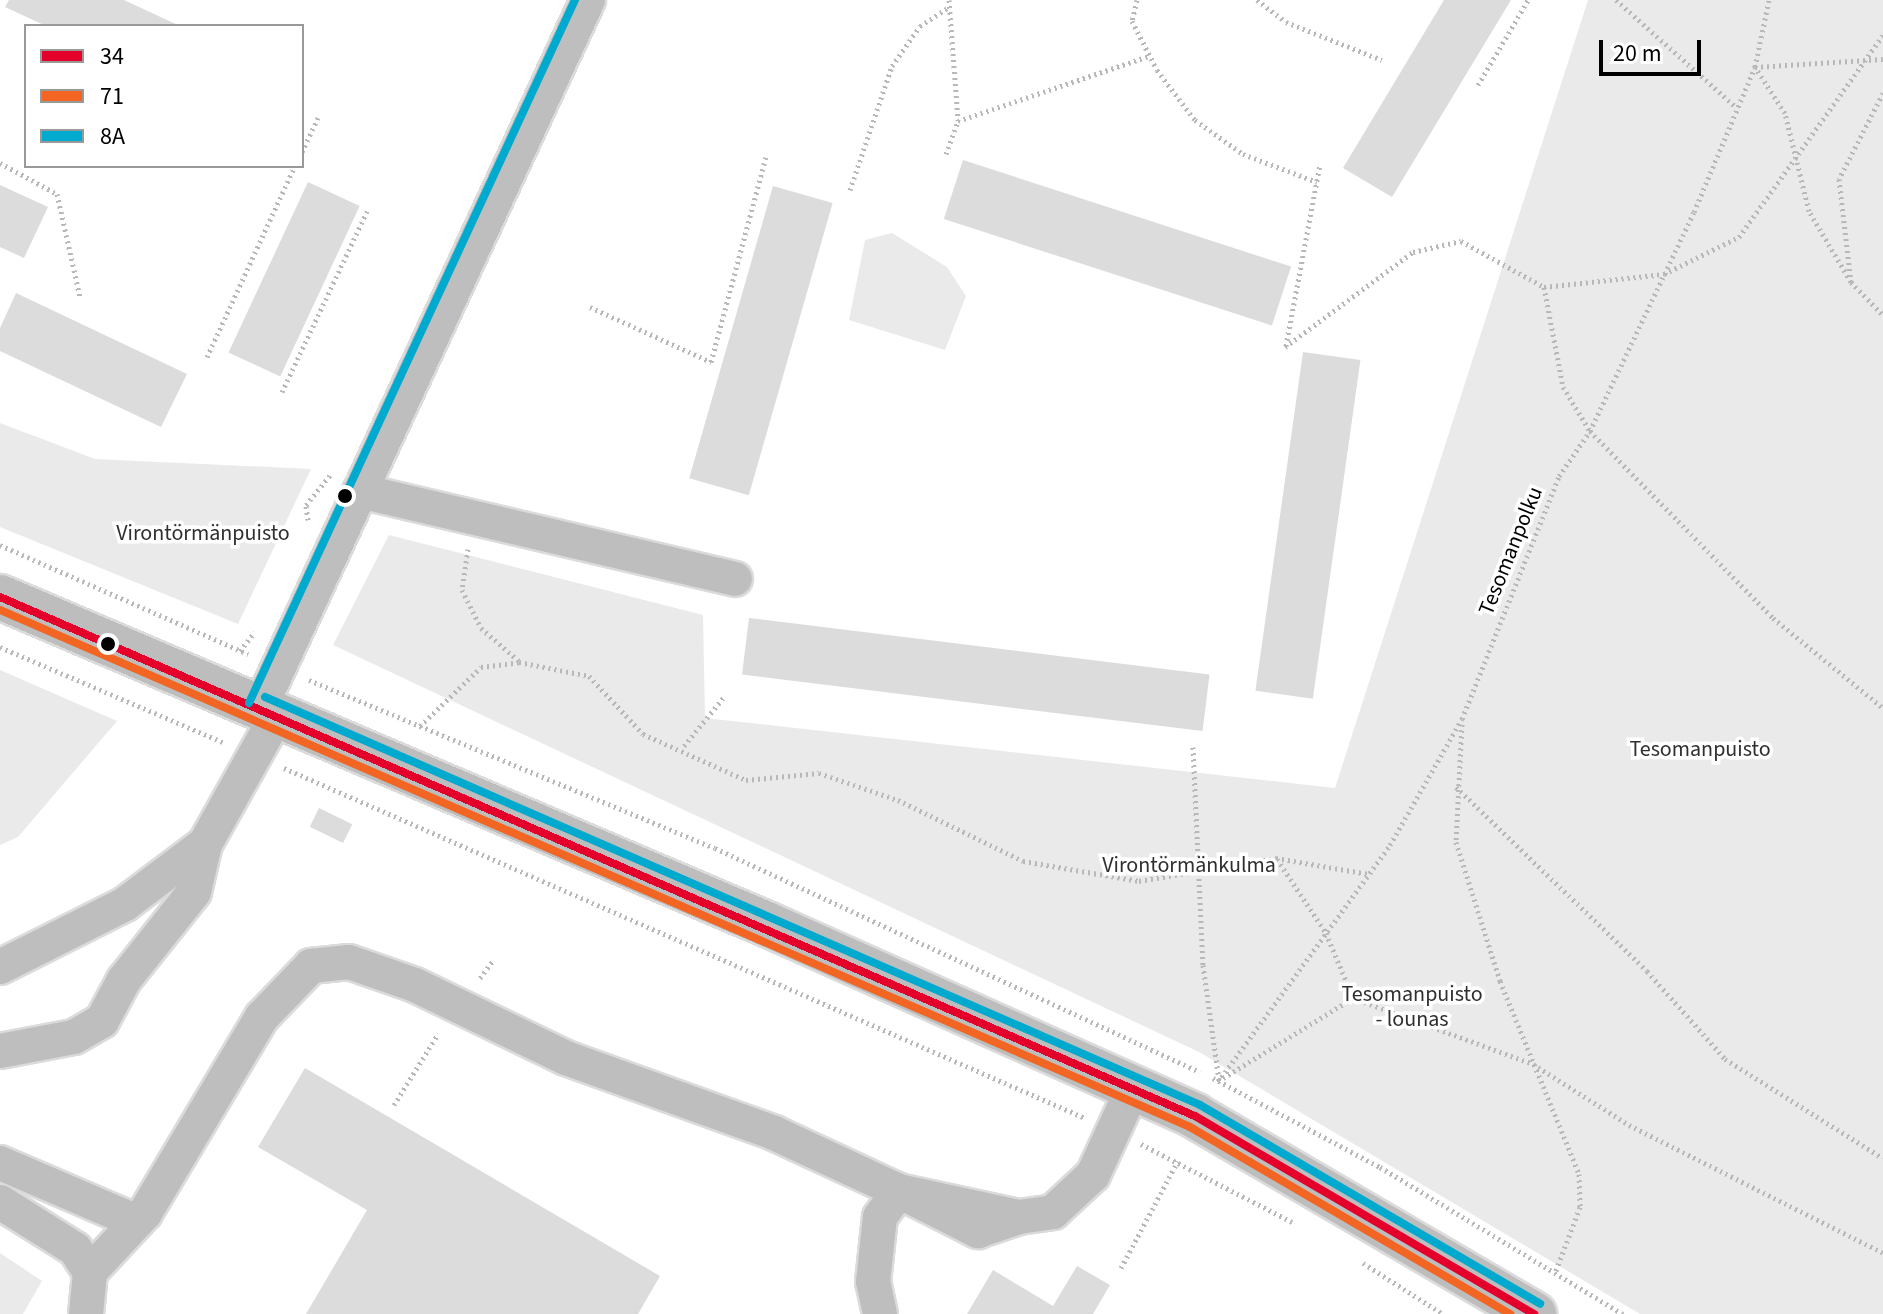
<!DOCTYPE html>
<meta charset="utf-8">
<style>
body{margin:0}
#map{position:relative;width:1883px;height:1314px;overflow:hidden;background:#fff;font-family:"Source Sans 3",sans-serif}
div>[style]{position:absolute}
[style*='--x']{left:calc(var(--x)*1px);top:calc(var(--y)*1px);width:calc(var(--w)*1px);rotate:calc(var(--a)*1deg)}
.green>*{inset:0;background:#eaeaea}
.building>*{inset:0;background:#dcdcdc;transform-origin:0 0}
.path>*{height:5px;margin-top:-2.5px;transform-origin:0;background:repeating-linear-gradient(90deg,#b8b8b8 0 2px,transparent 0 6px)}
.roads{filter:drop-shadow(2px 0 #dbdbdb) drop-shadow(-2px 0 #dbdbdb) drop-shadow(0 2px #dbdbdb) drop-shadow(0 -2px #dbdbdb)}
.minor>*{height:34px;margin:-17px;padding:0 17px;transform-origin:17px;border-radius:17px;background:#bebebe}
.major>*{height:44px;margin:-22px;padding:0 22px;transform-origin:22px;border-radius:22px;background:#bdbdbd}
.bus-1>*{height:8px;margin:-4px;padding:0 4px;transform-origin:4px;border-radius:4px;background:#e4002b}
.bus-2>*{height:8px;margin:-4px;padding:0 4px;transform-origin:4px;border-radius:4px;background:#f26522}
.bus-3>*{height:8px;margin:-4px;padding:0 4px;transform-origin:4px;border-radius:4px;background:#00a9ce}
.dots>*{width:22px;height:22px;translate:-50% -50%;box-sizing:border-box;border:4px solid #fff;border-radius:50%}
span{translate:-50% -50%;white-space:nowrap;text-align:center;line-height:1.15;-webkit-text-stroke:7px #fff;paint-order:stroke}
.park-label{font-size:22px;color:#2f2f2f}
.street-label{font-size:22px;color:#000}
.legend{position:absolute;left:24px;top:24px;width:280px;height:144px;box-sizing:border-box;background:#fff;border:2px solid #999;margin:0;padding:10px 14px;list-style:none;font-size:24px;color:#000}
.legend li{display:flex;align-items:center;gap:16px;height:40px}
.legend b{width:40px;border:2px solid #999}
.scale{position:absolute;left:1599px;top:40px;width:102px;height:36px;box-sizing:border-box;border:4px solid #000;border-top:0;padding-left:10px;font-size:24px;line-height:28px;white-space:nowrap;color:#000;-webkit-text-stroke:6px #fff;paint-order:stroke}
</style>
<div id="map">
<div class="green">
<i style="clip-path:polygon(1588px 0,1883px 0,1883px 1314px,1640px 1314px,1199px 1052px,333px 645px,389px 535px,703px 615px,705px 718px,1335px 788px)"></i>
<i style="clip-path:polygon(892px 233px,947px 267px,966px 296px,945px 350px,849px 320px,865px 240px)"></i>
<i style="clip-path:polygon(0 423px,95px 459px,311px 469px,238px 624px,0 527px)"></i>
<i style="clip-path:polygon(0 670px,117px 721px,18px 837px,0 845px)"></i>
<i style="clip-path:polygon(0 1253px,42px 1281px,23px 1314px,0 1314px)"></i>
</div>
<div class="building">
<i style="clip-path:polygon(9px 0,124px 0,180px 26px,46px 26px,5px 7px)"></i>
<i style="clip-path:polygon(1444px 0,1511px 0,1392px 197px,1343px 168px)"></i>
<i style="left:963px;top:160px;width:345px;height:62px;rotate:18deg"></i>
<i style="left:308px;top:182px;width:57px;height:188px;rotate:25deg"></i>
<i style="clip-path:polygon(0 185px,48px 207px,24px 258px,0 247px)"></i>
<i style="left:773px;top:186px;width:62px;height:304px;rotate:16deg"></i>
<i style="clip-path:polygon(16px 293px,187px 374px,161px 427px,0 351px,0 328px)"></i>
<i style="left:1303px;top:352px;width:58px;height:342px;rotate:8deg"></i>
<i style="left:749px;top:618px;width:464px;height:57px;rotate:7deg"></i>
<i style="left:319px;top:808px;width:37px;height:21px;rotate:26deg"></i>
<i style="clip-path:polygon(305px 1068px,660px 1276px,638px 1314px,306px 1314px,367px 1210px,258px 1147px)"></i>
<i style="clip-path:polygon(1077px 1266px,1110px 1285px,1093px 1314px,967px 1314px,993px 1270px,1053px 1306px)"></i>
</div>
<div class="path">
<i style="--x:949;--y:0;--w:121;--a:85.7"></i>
<i style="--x:1137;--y:0;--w:22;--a:103"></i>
<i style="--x:1132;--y:21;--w:55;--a:63"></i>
<i style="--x:1157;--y:70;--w:63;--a:52.8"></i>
<i style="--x:1195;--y:120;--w:59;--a:35.3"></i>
<i style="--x:1243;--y:154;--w:79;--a:20.7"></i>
<i style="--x:1257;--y:0;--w:36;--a:37"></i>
<i style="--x:1286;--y:22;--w:103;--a:21.6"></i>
<i style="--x:1616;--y:0;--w:159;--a:41.7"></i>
<i style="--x:1478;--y:85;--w:99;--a:-59.5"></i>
<i style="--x:1883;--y:93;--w:97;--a:117.1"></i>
<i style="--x:1839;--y:179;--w:104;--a:83.4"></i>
<i style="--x:1851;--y:282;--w:46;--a:45.9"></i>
<i style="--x:302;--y:152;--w:38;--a:-65"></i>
<i style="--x:946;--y:154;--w:35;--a:-70"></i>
<i style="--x:958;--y:121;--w:202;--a:-18.8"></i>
<i style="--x:0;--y:163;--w:65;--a:28.5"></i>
<i style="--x:57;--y:194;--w:106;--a:77.4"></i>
<i style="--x:850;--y:190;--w:131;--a:-71.3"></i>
<i style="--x:892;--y:66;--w:49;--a:-55"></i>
<i style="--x:920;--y:26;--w:33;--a:-33"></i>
<i style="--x:1851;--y:282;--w:82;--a:-120.6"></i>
<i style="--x:1809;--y:211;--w:101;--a:-103.8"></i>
<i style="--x:1785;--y:113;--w:55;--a:-123.1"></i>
<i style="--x:1755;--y:67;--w:128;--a:-3.6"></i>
<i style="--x:1544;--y:287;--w:102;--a:79.2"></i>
<i style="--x:1563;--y:387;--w:52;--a:58.5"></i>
<i style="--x:1590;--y:431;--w:262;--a:45.6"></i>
<i style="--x:1773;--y:618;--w:142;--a:39.3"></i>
<i style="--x:590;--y:307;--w:133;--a:24.4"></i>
<i style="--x:711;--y:362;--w:212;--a:-75"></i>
<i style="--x:1286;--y:346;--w:184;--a:-79.4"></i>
<i style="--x:1285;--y:347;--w:159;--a:-36.6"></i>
<i style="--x:1413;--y:252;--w:49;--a:-12.9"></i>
<i style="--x:1461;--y:241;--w:95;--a:29"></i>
<i style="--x:1544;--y:287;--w:121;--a:-6.2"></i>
<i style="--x:1664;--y:274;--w:84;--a:-26.3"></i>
<i style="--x:1739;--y:237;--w:248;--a:-54.5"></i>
<i style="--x:207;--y:357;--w:210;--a:-65.3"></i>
<i style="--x:282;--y:392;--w:200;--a:-64.8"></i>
<i style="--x:308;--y:520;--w:15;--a:-98"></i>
<i style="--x:306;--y:505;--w:40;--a:-51"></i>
<i style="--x:0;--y:545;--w:271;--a:23.7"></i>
<i style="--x:468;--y:549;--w:41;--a:98.3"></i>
<i style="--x:462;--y:590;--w:42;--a:63.4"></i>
<i style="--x:481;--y:628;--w:50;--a:41"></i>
<i style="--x:0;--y:647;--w:242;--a:23.1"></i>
<i style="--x:240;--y:651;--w:24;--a:-52"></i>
<i style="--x:309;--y:680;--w:439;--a:22.5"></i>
<i style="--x:715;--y:848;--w:534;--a:24.79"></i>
<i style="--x:1462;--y:724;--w:118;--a:92.9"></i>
<i style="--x:1456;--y:842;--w:146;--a:72.4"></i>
<i style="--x:1500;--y:981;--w:209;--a:67.7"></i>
<i style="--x:1579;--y:1174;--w:33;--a:88"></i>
<i style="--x:1580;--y:1207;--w:71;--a:110.7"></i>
<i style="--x:420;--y:726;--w:85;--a:-44"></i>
<i style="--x:481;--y:667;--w:38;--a:-7"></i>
<i style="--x:519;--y:662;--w:71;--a:11.3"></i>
<i style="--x:589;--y:676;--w:79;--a:47"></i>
<i style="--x:643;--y:734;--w:113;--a:24.1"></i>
<i style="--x:746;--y:780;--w:73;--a:-5.5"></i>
<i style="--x:819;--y:773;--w:83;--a:18.9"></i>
<i style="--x:898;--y:800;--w:139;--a:26"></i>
<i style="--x:1023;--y:861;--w:118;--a:9.8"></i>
<i style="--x:1139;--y:881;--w:139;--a:-9.5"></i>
<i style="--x:1276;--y:858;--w:94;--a:9.8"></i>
<i style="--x:684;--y:746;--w:63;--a:-50.8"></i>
<i style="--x:1193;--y:747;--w:218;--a:87.4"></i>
<i style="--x:1203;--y:965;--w:116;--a:82.1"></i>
<i style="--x:284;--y:768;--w:874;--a:23.6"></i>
<i style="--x:1456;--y:787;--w:265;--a:43.9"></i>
<i style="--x:1647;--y:971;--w:118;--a:48.4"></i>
<i style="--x:1725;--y:1059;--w:186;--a:32.1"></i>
<i style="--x:1277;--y:859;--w:89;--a:56.5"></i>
<i style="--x:1326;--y:933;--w:70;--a:67.4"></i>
<i style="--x:480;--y:978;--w:21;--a:-53"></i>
<i style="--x:1213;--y:1078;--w:189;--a:28.1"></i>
<i style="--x:1380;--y:1167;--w:284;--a:31.2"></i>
<i style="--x:1223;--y:1078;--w:153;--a:-31.6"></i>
<i style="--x:1353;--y:998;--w:192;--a:20.1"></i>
<i style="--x:1533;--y:1064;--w:114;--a:32.4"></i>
<i style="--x:1629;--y:1125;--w:284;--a:26.7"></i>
<i style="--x:1218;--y:1082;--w:293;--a:-54"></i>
<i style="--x:1390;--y:845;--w:145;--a:-60.3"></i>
<i style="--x:1462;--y:719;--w:262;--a:-68.2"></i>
<i style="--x:1559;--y:476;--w:55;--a:-55.4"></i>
<i style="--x:1590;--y:431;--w:242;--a:-64.6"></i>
<i style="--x:1694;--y:212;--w:157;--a:-67.2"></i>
<i style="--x:1755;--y:67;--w:68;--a:-78.2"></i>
<i style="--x:394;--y:1105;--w:84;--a:-58.2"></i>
<i style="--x:1141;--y:1144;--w:170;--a:27.3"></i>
<i style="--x:1363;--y:1263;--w:95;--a:32.5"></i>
<i style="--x:1121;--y:1268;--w:121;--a:-62"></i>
</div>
<div class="roads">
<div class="minor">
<i style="--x:360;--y:491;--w:385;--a:13.2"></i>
<i style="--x:260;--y:708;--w:780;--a:-65.14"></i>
<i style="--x:0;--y:967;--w:140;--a:-26.7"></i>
<i style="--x:125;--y:904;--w:100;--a:-36.9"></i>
<i style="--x:0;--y:1051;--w:75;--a:-10.7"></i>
<i style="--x:74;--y:1037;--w:32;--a:-30"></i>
<i style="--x:102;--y:1021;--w:47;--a:-61.8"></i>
<i style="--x:124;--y:980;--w:112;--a:-51.5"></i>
<i style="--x:194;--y:892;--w:49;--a:-77.1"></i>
<i style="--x:205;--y:844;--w:148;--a:-60.8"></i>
<i style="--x:0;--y:1163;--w:149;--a:23.3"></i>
<i style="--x:0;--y:1202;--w:89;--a:32.1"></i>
<i style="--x:75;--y:1249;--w:27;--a:57"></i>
<i style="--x:90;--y:1272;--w:42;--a:95.4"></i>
<i style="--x:90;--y:1272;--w:81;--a:-47"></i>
<i style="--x:145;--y:1213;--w:228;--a:-59.2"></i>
<i style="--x:262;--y:1017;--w:71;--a:-46.1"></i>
<i style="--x:311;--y:966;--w:38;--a:-6"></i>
<i style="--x:349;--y:962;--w:70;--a:19.2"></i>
<i style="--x:415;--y:985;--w:168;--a:25.8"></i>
<i style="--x:566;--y:1058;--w:221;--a:19.8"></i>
<i style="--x:774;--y:1133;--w:138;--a:24.9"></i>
<i style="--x:899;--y:1191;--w:123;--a:12.2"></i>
<i style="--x:1019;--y:1217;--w:34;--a:-8"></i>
<i style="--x:1053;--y:1212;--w:54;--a:-42.8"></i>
<i style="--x:1093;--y:1175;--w:96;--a:-65.3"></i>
<i style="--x:880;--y:1314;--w:33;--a:-102"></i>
<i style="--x:873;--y:1282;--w:65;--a:-83.9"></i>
<i style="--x:880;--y:1217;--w:32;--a:-54"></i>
<i style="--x:899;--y:1191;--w:89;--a:26.9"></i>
<i style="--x:978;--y:1231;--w:43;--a:-18.9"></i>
</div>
<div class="major">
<i style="--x:0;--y:597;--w:836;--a:23.1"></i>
<i style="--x:769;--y:925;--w:467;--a:24.1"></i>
<i style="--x:1195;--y:1116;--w:393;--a:30.3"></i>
</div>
</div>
<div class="bus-1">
<i style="--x:0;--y:597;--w:1303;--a:23.48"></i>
<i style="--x:1195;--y:1116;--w:393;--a:30.3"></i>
</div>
<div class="bus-2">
<i style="--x:0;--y:610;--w:1297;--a:23.48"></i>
<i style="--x:1190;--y:1127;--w:371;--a:30.3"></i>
</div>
<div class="bus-3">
<i style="--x:265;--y:697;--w:1020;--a:23.57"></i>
<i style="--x:1200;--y:1105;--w:394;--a:30.3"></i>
<i style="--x:249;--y:703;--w:775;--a:-65.12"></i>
</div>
<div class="dots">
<i style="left:345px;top:496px;background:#000"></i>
<i style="left:108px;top:644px;background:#000"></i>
</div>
<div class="park-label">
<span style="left:203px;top:534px">Virontörmänpuisto</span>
<span style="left:1700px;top:750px">Tesomanpuisto</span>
<span style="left:1189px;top:866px">Virontörmänkulma</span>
<span style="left:1412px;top:1007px">Tesomanpuisto<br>- lounas</span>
</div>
<div class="street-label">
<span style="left:1511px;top:551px;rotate:-68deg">Tesomanpolku</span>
</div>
<ul class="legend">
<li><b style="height:10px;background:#e4002b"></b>34</li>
<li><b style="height:10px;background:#f26522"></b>71</li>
<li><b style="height:10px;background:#00a9ce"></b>8A</li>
</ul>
<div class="scale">20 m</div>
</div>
